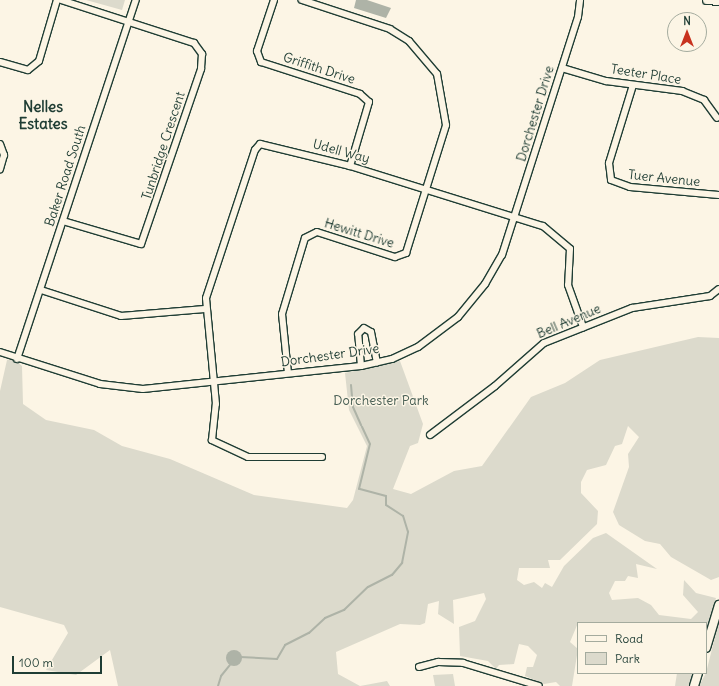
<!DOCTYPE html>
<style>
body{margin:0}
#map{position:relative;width:719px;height:686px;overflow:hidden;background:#fcf5e5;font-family:Delius,sans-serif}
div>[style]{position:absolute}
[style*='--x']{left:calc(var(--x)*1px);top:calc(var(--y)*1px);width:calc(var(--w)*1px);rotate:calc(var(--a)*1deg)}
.green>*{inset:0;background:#dcdacc}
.water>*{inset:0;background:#aeb3a7}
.round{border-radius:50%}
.stream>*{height:2px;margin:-1px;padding:0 1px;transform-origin:1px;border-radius:1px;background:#aeb3a7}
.roads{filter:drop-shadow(1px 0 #1f3d34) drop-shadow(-1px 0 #1f3d34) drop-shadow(0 1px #1f3d34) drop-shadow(0 -1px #1f3d34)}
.minor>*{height:6px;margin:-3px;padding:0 3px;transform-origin:3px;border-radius:3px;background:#fcf5e5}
.major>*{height:8px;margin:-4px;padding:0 4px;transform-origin:4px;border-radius:4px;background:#fcf5e5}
span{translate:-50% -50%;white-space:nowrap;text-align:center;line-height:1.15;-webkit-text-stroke:3px #fcf5e5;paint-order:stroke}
.street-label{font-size:13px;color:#1f3d34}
.park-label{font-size:13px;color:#455c52}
.quarter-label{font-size:15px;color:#1f3d34;font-weight:700}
.legend{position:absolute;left:577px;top:622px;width:130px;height:52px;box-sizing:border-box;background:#fcf5e5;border:1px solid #a4ab9e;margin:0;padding:5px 7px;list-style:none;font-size:12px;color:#1f3d34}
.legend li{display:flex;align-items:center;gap:8px;height:20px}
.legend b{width:20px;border:1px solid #a4ab9e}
.north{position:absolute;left:667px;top:12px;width:40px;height:40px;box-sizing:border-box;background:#fcf5e5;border:1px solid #a4ab9e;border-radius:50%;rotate:0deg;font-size:11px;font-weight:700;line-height:16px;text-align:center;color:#1f3d34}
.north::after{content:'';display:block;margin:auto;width:14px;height:18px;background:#c8321e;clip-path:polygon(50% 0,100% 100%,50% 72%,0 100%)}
.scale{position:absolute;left:12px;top:656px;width:90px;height:18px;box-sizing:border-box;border:2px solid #1f3d34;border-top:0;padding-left:5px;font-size:12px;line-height:14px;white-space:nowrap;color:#1f3d34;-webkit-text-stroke:3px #fcf5e5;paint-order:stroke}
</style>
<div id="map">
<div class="green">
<i style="clip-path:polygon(86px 0,125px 0,122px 10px)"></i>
<i style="clip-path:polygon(698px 337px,719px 338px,719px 577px,711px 580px,671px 557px,660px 544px,645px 541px,619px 525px,613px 512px,629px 467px,628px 454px,639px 437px,628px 426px,622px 444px,615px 446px,606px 465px,587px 470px,581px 482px,581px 493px,598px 511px,597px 524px,560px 560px,548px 560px,550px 568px,519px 568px,517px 580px,524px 585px,534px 582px,542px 588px,545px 583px,552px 587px,564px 566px,593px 538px,606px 533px,657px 569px,636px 564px,638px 578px,628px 576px,625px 581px,615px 581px,609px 593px,612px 600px,638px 598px,651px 605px,659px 615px,691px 619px,698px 612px,683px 595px,684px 580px,696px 593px,716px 598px,706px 630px,706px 623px,578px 623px,570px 642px,578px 649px,572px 686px,560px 686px,556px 682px,544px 684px,525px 676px,527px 667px,533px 667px,537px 655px,528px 646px,519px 644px,514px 664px,499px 665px,496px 669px,488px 661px,460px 656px,459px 627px,475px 621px,486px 599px,484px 593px,453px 600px,454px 624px,438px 614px,439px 601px,428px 604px,425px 623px,420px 625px,400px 624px,336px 652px,338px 674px,360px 686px,387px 681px,390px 686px,118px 686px,110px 650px,76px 675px,46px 670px,68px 633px,64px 625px,0 607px,0 391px,7px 360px,14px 359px,22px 366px,23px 404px,46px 420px,94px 430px,122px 446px,170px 459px,254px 495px,347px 508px,353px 500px,367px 446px,349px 410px,345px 373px,400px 361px,423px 424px,418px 443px,410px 446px,393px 489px,411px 494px,454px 471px,482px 466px,531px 397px,565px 383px,600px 360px)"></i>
<i style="clip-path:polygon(719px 621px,719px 686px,699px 686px,706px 673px)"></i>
<i style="clip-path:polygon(677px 673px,693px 673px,689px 686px,675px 686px)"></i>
<i style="clip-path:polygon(453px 674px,455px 686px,435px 686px,433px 675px)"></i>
</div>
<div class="water">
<i style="clip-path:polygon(356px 0,367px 0,391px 8px,386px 18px,354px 8px)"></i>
<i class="round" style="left:226px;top:650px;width:16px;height:16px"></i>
</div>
<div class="stream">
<i style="--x:351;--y:385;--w:22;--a:85"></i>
<i style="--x:353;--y:407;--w:20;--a:66"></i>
<i style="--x:240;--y:657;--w:37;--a:3"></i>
<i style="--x:277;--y:659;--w:16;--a:-60"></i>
<i style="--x:285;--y:645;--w:27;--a:-27"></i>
<i style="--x:309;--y:633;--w:22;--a:-43"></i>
<i style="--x:325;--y:618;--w:21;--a:-23"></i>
<i style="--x:344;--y:610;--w:33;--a:-44"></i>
<i style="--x:368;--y:587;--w:27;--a:-27"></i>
<i style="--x:392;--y:575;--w:16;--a:-50"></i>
<i style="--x:402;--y:563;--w:32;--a:-79"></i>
<i style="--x:408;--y:532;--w:17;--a:-107"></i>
<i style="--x:403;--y:516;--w:20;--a:-147"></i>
<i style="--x:386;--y:505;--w:9;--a:-90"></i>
<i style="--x:386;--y:496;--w:28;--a:-165"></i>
<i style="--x:359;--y:489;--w:46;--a:-76.3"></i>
<i style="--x:370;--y:444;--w:19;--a:-115"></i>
<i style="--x:218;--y:686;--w:10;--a:-73"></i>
<i style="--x:221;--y:676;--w:14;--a:-51"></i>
</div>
<div class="roads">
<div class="minor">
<i style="--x:61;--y:0;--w:140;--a:17.9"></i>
<i style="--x:194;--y:43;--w:14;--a:54"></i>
<i style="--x:202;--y:54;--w:15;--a:94"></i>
<i style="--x:201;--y:69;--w:185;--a:108.9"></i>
<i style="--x:141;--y:244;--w:81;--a:-163.6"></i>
<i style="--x:274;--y:0;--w:54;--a:108.4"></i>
<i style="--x:257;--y:51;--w:12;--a:70"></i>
<i style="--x:261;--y:62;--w:104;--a:17.9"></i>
<i style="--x:360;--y:94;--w:12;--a:42"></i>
<i style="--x:369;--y:102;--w:67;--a:106.5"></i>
<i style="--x:0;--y:62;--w:29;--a:16"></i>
<i style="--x:28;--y:70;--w:14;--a:-39"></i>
<i style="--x:39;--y:61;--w:64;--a:-73.6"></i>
<i style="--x:562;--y:68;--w:46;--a:16.5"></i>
<i style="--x:606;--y:81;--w:77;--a:7.5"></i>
<i style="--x:682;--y:91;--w:24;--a:22"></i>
<i style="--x:704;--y:100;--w:22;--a:54"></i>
<i style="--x:633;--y:85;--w:82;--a:107.1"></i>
<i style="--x:609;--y:163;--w:17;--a:83"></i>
<i style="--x:611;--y:180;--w:20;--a:20"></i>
<i style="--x:630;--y:187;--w:89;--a:5.1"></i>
<i style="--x:0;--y:144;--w:12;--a:70"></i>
<i style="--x:4;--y:155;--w:15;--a:106"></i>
<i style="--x:41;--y:290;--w:84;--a:18"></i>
<i style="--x:121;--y:316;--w:84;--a:-4.8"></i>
<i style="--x:0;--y:352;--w:105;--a:17.7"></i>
<i style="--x:100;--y:384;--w:43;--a:6.6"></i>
<i style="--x:143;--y:389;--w:219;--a:-6"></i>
<i style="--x:361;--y:366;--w:32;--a:-13"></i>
<i style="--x:392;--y:359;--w:29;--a:-25"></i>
<i style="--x:418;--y:347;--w:50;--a:-36.9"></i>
<i style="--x:458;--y:317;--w:43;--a:-50.7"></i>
<i style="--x:485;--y:284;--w:34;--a:-60"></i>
<i style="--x:502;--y:255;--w:250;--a:-72.3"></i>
<i style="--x:578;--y:17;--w:17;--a:-83"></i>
<i style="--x:17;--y:359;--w:378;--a:-71.7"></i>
<i style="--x:361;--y:366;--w:32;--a:-95"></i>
<i style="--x:358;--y:334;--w:8;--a:-45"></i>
<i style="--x:364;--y:328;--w:8;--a:30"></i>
<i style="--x:371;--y:332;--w:31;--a:79"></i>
<i style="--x:288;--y:373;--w:59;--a:-95.8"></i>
<i style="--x:282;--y:314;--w:79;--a:-73.2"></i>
<i style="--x:305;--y:238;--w:13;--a:-27"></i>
<i style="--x:317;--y:232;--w:82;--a:17.8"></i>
<i style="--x:395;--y:257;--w:12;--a:-20"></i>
<i style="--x:406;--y:253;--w:134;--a:-72.6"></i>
<i style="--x:446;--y:125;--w:52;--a:-100"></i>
<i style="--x:437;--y:74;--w:43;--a:-130.3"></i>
<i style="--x:409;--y:41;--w:22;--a:-148"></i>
<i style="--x:390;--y:29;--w:93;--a:-161.8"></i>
<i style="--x:430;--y:435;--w:81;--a:-37"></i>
<i style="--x:495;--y:386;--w:65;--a:-41.3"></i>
<i style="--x:544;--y:343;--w:95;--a:-21.7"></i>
<i style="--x:632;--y:308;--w:79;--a:-8.7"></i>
<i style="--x:710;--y:296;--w:11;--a:-38"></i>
<i style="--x:322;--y:457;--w:74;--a:180"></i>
<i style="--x:248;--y:457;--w:40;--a:-155"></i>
<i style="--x:212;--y:440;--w:36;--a:-84"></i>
<i style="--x:216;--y:404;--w:106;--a:-95.4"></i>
<i style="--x:206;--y:298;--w:156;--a:-71.7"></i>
<i style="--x:255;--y:150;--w:8;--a:-50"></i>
<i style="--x:260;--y:144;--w:93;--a:13.7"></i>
<i style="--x:350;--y:166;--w:202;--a:17.3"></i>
<i style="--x:543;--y:226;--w:35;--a:40"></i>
<i style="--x:570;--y:249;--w:36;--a:93"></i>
<i style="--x:568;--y:285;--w:45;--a:70.3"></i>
<i style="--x:419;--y:667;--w:20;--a:-15"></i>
<i style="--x:438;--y:662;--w:25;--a:2"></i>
<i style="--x:463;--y:663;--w:79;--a:16.8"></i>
</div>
<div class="major">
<i style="--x:707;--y:0;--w:12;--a:5"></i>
<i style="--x:706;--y:648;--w:45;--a:-73.2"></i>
<i style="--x:694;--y:686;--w:14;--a:-73"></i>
</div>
</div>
<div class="street-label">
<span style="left:319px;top:69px;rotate:18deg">Griffith Drive</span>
<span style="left:646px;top:75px;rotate:9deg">Teeter Place</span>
<span style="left:536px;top:114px;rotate:-73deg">Dorchester Drive</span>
<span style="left:164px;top:146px;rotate:-72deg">Tunbridge Crescent</span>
<span style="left:341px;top:152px;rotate:15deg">Udell Way</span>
<span style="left:66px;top:176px;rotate:-72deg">Baker Road South</span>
<span style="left:664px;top:179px;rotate:6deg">Tuer Avenue</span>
<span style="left:359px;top:234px;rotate:17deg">Hewitt Drive</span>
<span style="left:569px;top:322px;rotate:-23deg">Bell Avenue</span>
<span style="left:330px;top:356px;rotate:-8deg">Dorchester Drive</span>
</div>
<div class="park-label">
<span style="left:381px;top:401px">Dorchester Park</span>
</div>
<div class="quarter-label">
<span style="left:43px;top:115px">Nelles<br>Estates</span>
</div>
<ul class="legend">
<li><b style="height:5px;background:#fcf5e5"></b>Road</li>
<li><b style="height:11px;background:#dcdacc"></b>Park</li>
</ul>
<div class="north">N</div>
<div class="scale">100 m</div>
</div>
